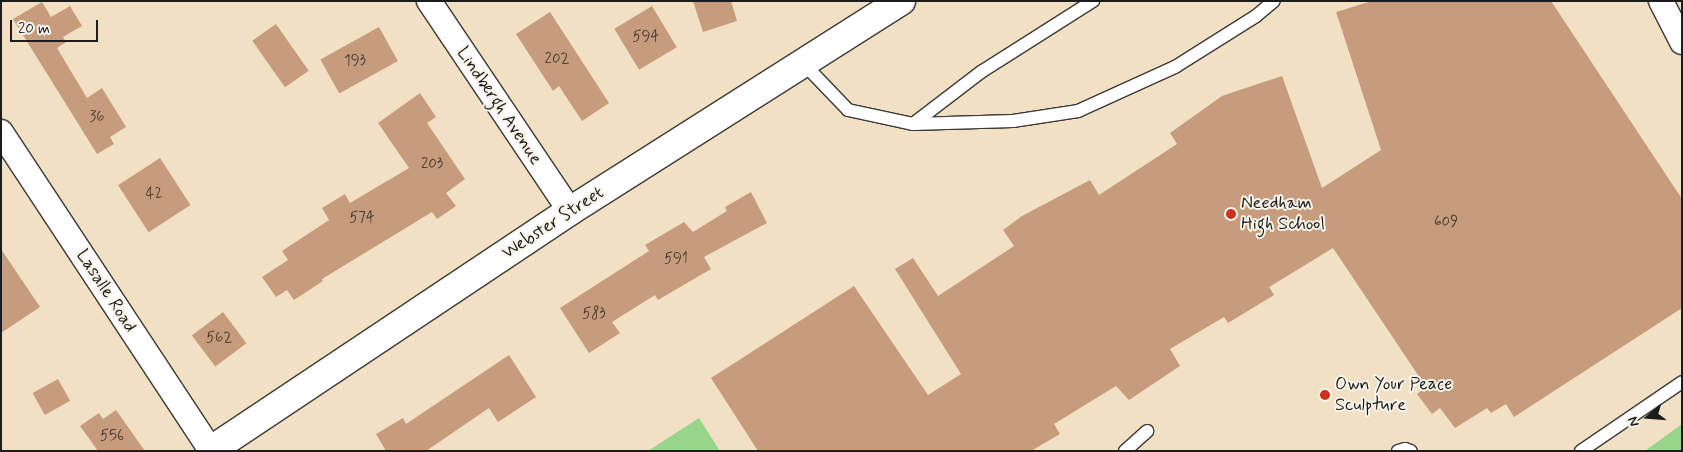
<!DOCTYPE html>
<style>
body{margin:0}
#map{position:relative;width:1683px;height:452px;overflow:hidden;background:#f1e0c3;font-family:Mynerve,sans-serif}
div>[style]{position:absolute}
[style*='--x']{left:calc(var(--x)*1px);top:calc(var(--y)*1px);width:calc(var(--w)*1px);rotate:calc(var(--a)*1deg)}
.green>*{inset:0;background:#97d58a}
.building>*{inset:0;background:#c79c7d;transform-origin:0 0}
.roads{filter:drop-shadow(1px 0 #3c3935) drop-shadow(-1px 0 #3c3935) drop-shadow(0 1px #3c3935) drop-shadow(0 -1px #3c3935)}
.lane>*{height:12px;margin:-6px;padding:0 6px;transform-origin:6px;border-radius:6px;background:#fff}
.street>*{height:24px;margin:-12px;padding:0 12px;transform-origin:12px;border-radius:12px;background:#fff}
.secondary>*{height:28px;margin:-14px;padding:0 14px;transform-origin:14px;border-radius:14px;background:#fff}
.dots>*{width:14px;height:14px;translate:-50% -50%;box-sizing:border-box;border:2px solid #f7f3e8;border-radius:50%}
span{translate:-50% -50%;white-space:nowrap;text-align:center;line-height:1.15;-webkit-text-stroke:4px #f7f3e8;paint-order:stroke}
.number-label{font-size:15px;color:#473c34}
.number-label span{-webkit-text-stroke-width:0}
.street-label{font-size:18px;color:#1c1c1c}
.poi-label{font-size:18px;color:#1c1c1c}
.left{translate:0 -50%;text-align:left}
.frame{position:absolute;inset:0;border:2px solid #1c1c1c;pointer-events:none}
.north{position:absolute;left:1623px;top:392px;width:50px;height:50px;-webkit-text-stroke:4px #f7f3e8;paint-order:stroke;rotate:252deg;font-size:14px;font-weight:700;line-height:20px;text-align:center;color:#1c1c1c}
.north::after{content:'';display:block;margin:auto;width:18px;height:22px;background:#1c1c1c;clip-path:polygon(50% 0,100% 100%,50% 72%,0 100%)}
.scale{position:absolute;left:10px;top:20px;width:88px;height:22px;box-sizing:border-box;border:2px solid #1c1c1c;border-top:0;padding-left:6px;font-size:15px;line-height:18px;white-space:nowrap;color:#1c1c1c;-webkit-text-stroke:4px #f7f3e8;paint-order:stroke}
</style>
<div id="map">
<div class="green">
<i style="clip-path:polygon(699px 418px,720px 451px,648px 451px)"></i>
<i style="clip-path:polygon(1682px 424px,1682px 451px,1645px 451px)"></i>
</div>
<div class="building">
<i style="clip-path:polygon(693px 1px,731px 1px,737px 21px,703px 32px)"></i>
<i style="clip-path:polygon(1372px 1px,1551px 1px,1682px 199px,1682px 308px,1514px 417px,1506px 404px,1491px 413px,1487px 408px,1455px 428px,1440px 408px,1432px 414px,1417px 394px,1426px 387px,1333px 248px,1269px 287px,1274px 295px,1228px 323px,1224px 317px,1170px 349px,1180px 366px,1129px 400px,1116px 386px,1054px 424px,1060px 434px,1031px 451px,758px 451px,711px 378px,854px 286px,928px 395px,961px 374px,895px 269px,913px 258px,938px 296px,1014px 246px,1003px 230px,1022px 216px,1090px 180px,1099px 195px,1177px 144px,1170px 133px,1222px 96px,1282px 76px,1322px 188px,1381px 150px,1336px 12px)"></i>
<i style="clip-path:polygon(42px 2px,51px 17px,70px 6px,82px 26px,63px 37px,66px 42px,57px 48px,87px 98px,102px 88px,126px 127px,110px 137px,114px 144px,97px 154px,13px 19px)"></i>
<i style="left:652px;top:6px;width:48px;height:44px;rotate:59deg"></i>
<i style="clip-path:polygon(550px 12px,609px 103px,582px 121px,559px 86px,553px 91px,516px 34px)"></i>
<i style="left:276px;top:24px;width:57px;height:29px;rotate:55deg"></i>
<i style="left:379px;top:27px;width:39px;height:67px;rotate:61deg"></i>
<i style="clip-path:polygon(420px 93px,436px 117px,427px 123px,465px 179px,446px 193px,456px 206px,437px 219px,432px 212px,322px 279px,323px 281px,294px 300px,287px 290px,276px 297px,262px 277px,288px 260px,282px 251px,329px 220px,322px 208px,345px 194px,350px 203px,409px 168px,378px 123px)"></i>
<i style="left:160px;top:158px;width:56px;height:50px;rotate:57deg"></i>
<i style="clip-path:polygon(751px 192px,767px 223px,704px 257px,711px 269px,658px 300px,655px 295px,612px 322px,620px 333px,589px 353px,560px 308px,649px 251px,645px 245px,684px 222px,693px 232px,727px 211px,725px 207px)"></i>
<i style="clip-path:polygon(1px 249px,40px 307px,1px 333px)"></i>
<i style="left:223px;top:312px;width:39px;height:39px;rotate:53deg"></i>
<i style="clip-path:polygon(509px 355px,536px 397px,498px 422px,489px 408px,426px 451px,386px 451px,376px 434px,403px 418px,406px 424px)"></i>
<i style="left:58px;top:379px;width:25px;height:29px;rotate:61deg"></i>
<i style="clip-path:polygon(116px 410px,145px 451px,98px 451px,80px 426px,99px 413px,103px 419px)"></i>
</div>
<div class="roads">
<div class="lane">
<i style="--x:803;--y:63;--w:65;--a:46.2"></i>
<i style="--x:848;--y:110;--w:66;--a:12.2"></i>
<i style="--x:913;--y:124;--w:100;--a:-1.7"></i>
<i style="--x:1013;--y:121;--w:66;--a:-8.7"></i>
<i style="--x:1078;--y:111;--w:107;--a:-24.4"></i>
<i style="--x:1175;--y:67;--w:96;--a:-32.2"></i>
<i style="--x:1256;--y:16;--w:23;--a:-40"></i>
<i style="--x:913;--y:124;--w:86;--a:-37.4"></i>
<i style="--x:981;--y:72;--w:133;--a:-32.4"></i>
<i style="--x:1125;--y:451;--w:30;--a:-42"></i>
<i style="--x:1398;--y:451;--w:7;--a:-16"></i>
<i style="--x:1405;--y:449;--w:6;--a:18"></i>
<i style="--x:1581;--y:451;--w:122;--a:-34.3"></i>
</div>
<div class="street">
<i style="--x:429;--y:1;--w:253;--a:56.1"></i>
<i style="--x:1661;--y:1;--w:46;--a:62.9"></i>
<i style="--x:1;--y:132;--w:381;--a:56.6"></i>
</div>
<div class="secondary">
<i style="--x:210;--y:451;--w:433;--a:-33.7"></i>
<i style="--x:570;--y:211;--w:392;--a:-32.4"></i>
</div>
</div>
<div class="dots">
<i style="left:1231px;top:214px;background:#c8321e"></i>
<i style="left:1325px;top:395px;background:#c8321e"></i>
</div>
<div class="number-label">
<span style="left:646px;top:38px">594</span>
<span style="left:557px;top:60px">202</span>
<span style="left:355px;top:62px">193</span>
<span style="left:97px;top:118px">36</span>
<span style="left:432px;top:165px">203</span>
<span style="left:154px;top:195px">42</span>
<span style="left:362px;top:219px">574</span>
<span style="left:1446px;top:223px">609</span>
<span style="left:676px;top:260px">591</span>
<span style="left:594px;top:315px">583</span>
<span style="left:219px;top:339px">562</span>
<span style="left:112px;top:437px">556</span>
</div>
<div class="street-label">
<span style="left:499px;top:106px;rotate:56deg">Lindbergh Avenue</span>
<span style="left:553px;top:223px;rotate:-33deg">Webster Street</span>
<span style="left:106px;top:291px;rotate:57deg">Lasalle Road</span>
</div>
<div class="poi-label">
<span class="left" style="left:1241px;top:214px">Needham<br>High School</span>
<span class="left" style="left:1335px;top:395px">Own Your Peace<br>Sculpture</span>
</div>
<div class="frame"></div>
<div class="north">N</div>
<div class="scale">20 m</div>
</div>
